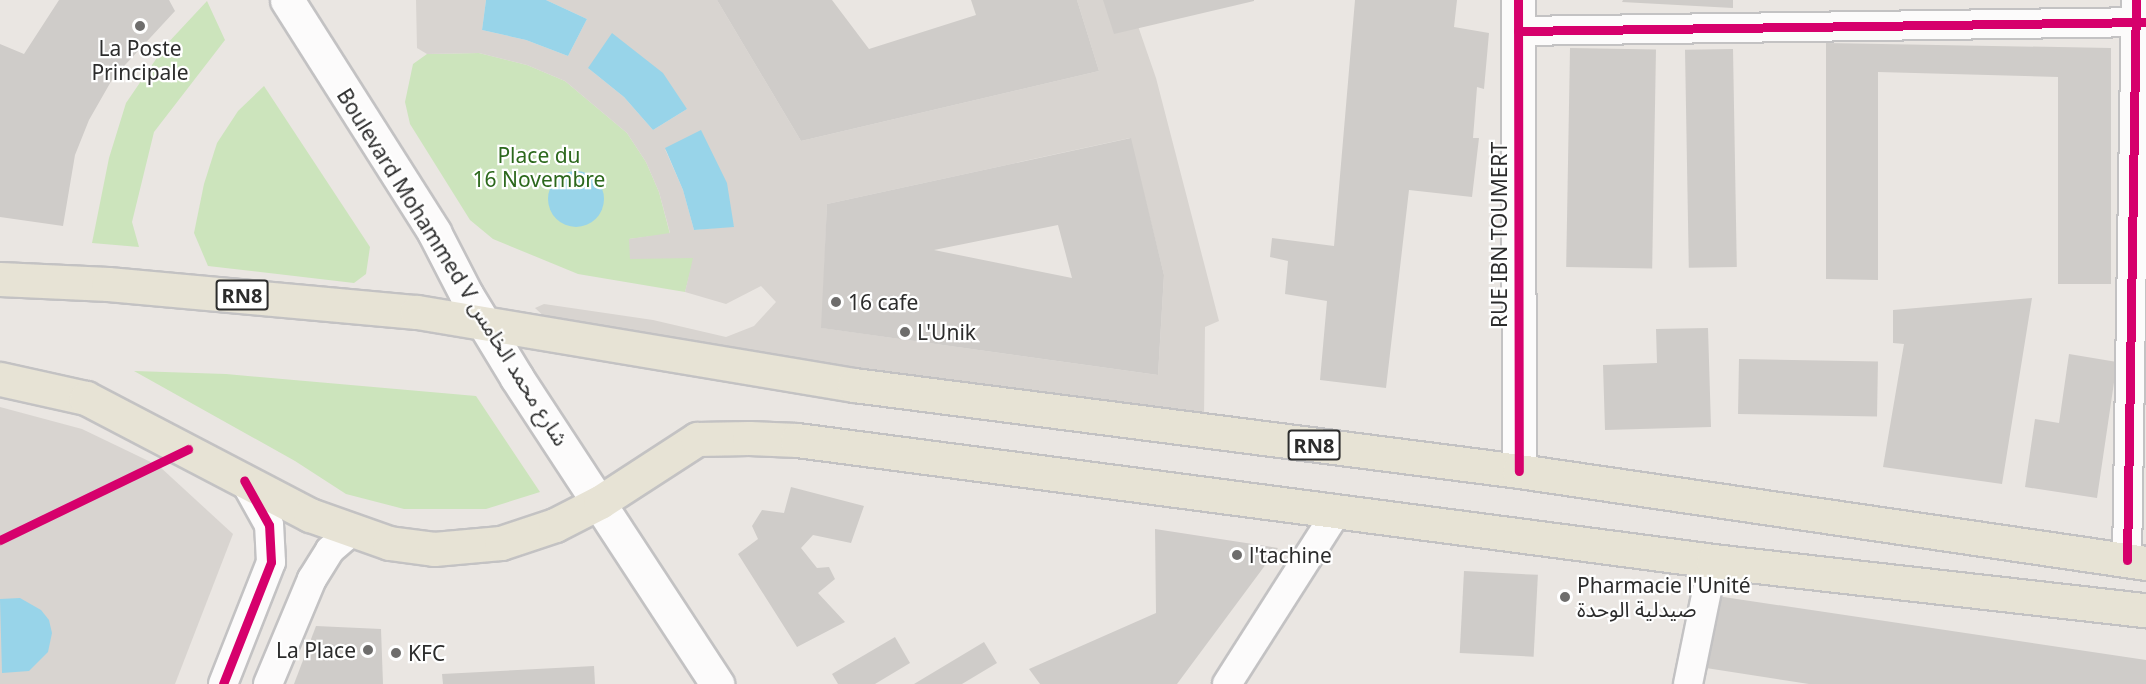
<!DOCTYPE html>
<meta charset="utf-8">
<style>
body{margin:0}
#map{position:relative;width:2146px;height:684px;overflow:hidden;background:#eae6e2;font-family:"Noto Sans","Noto Sans Arabic",sans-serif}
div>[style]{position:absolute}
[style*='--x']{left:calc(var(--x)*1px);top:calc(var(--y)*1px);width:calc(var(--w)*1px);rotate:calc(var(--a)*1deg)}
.green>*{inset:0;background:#cce4bc}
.plaza>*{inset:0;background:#d8d4d0}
.water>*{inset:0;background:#98d4e9}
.round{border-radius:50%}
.building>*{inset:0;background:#cfccc9;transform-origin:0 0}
.roads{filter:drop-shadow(2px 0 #c3c2c3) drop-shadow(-2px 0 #c3c2c3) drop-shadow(0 2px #c3c2c3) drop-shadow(0 -2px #c3c2c3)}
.street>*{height:28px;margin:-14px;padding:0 14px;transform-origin:14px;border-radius:14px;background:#fcfbfb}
.secondary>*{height:33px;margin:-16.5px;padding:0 16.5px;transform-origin:16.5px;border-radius:16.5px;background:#fcfbfb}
.primary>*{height:33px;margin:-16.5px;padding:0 16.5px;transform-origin:16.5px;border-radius:16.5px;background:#e7e3d5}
.cycleway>*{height:9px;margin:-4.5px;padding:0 4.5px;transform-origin:4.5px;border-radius:4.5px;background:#d6006c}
.dots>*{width:16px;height:16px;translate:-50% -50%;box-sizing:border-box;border:3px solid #fff;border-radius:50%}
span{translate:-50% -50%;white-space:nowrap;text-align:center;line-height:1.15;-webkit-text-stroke:4.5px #fff;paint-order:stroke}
.shield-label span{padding:2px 4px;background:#fff;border:2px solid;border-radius:4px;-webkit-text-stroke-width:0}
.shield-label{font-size:20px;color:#2c2c2c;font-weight:700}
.poi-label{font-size:21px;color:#2c2c2c}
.left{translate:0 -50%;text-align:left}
.right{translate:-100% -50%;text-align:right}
.park-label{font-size:21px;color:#2c681c}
.street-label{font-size:21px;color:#2c2c2c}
</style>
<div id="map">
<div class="green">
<i style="clip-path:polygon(207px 1px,225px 40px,154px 132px,132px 222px,139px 247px,92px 243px,109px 158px,126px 103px,165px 46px)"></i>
<i style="clip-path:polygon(479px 53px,527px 65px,565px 81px,627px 133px,646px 162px,659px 192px,670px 234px,629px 239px,694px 258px,685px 292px,578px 274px,493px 239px,470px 220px,410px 124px,405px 102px,413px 64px,427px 54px)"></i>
<i style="clip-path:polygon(264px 86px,370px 247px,366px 274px,354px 283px,208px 266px,194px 233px,204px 184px,217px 143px,238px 111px)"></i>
<i style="clip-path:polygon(134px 371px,226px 374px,476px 396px,540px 492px,486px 509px,404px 509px,346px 494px,295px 461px)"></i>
</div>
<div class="plaza">
<i style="clip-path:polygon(evenodd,416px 0,486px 0,482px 30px,526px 40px,568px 56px,587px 19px,546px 0,717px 0,801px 141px,1099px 71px,1077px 0,1129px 0,1156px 78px,1219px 321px,1205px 327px,1204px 418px,561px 332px,535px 308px,544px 304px,653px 320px,726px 337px,754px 326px,776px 302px,761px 286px,726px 304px,685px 292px,693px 258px,630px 259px,629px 239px,670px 233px,659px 192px,646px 162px,627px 133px,565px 81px,527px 65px,479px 53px,427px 54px,417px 48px,416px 0,588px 68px,687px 109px,653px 130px,624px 97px,588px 68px,416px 0,1130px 138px,1164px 275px,1158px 375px,822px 328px,827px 204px,1130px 138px,416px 0,665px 149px,734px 226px,694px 230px,683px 190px,665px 149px)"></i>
<i style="clip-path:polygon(0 407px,82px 429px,159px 466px,233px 534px,175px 684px,0 684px)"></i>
</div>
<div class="water">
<i style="clip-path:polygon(486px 0,546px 0,587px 19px,568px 56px,526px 40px,482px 30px)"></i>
<i style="clip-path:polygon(612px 33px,663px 73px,687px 109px,653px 130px,624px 97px,588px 68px)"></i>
<i style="clip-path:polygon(701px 130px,727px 183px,734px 227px,694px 230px,683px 190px,665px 148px)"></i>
<i class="round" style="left:548px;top:171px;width:56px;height:56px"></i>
<i style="clip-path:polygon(20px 598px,41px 610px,49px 620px,52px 633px,48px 652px,29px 671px,2px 673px,0 599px)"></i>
</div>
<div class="building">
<i style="clip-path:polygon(59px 0,169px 0,175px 11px,113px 78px,89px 120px,75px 155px,63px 226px,0 217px,0 44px,24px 54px)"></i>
<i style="clip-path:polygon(717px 0,832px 0,869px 49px,976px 15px,971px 0,1077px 0,1099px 71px,801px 141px)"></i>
<i style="clip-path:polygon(1103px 0,1254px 0,1254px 1px,1114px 34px)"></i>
<i style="clip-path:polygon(1355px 0,1457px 0,1454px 27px,1489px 33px,1484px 89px,1477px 87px,1473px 138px,1479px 138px,1472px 197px,1409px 190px,1386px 388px,1320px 380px,1327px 301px,1285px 294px,1288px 261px,1270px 257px,1272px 238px,1334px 246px)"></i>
<i style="clip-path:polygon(1623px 0,1733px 0,1733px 8px,1622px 2px)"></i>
<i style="clip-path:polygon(1826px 43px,2111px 48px,2111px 284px,2058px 284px,2058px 77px,1878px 72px,1878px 280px,1826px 279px)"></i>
<i style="left:1570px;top:48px;width:86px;height:219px;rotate:1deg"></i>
<i style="left:1733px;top:49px;width:218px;height:48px;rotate:89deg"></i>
<i style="clip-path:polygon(evenodd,1131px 138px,1164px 275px,1158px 375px,821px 328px,827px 204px,1131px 138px,1058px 225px,1072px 278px,934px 250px,1058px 225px)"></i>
<i style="clip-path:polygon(2032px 298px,2002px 484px,1883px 467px,1904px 344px,1893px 343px,1893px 310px)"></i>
<i style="clip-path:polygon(1708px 328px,1711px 427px,1605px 430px,1603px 365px,1657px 363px,1656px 329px)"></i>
<i style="clip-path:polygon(2069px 354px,2117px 362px,2097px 498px,2025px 487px,2035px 419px,2059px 423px)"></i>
<i style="left:1739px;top:359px;width:139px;height:55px;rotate:1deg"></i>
<i style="clip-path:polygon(791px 487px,864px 506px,851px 543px,813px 535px,801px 548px,817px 568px,829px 567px,835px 579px,818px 593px,845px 622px,797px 647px,738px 554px,758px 539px,752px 526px,762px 510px,784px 513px)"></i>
<i style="clip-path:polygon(1155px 529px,1278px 548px,1177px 684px,1040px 684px,1029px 669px,1156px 613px)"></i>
<i style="left:1464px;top:571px;width:74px;height:82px;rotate:3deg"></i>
<i style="clip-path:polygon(1717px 596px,2146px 660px,2146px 684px,1809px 684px,1706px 668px)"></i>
<i style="clip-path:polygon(316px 626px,381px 629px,383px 684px,294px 684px)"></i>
<i style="clip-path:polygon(895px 637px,910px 663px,875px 684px,838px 684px,832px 674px)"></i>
<i style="clip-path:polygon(984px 642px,997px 663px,962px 684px,914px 684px)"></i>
<i style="clip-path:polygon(594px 666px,595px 684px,443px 684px,442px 674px)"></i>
</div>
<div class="roads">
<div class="street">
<i style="--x:1518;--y:31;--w:628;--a:-0.82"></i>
<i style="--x:2127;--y:560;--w:560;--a:-89.08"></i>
<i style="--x:223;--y:684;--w:131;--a:-68.5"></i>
<i style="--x:271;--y:562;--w:37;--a:-93"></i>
<i style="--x:269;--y:525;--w:51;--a:-119.1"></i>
<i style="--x:268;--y:684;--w:114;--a:-67.3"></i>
<i style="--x:312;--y:579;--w:34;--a:-58"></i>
<i style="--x:330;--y:550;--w:30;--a:-41"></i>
<i style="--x:1227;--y:684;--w:203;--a:-57.5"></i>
<i style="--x:1688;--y:684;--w:126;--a:-78.5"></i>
</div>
<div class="secondary">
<i style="--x:287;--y:0;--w:275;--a:57.6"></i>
<i style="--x:434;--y:232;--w:70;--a:62.7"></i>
<i style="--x:466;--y:294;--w:98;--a:58.7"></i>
<i style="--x:517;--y:378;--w:366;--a:56.8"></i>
<i style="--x:1518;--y:0;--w:471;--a:89.9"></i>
</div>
<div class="primary">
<i style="--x:0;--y:279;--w:108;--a:2.7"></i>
<i style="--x:108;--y:284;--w:310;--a:5.2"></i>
<i style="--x:417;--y:312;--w:443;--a:9.5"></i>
<i style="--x:854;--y:385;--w:671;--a:7.37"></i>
<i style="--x:1519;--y:471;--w:634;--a:8.35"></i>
<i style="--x:0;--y:379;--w:88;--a:12.5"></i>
<i style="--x:86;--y:398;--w:253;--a:27.6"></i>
<i style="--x:310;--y:515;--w:84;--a:19.5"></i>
<i style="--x:389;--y:543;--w:45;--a:7.6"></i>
<i style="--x:434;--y:549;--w:67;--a:-5.1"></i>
<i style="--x:501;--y:543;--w:57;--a:-18.4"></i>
<i style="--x:555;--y:525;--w:51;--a:-27.1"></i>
<i style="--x:600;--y:502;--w:116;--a:-33"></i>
<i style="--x:697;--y:439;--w:52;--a:-1.1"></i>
<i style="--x:749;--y:438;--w:48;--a:2.4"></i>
<i style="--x:797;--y:440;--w:924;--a:7.52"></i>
<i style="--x:1713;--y:561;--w:436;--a:6.5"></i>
</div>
</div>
<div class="cycleway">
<i style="--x:1518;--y:0;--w:471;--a:89.9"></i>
<i style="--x:1518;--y:31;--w:628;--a:-0.82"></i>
<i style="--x:0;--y:540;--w:209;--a:-25.8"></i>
<i style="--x:2127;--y:560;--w:560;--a:-89.08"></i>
<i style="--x:223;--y:684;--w:131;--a:-68.5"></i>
<i style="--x:271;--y:562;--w:37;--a:-93"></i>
<i style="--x:269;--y:525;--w:51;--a:-119.1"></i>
</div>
<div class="dots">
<i style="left:140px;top:26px;background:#6e6d6c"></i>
<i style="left:836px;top:302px;background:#6e6d6c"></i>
<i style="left:905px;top:332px;background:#6e6d6c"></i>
<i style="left:1237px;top:555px;background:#6e6d6c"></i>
<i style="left:1565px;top:597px;background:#6e6d6c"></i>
<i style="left:368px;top:650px;background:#6e6d6c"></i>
<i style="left:396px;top:653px;background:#6e6d6c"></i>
</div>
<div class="shield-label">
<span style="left:242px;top:295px">RN8</span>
<span style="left:1314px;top:445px">RN8</span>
</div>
<div class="poi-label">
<span style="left:140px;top:60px">La Poste<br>Principale</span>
<span class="left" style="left:848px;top:302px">16 cafe</span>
<span class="left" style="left:917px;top:332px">L'Unik</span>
<span class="left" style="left:1249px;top:555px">l'tachine</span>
<span class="left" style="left:1577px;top:597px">Pharmacie l'Unité<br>صيدلية الوحدة</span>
<span class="right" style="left:356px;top:650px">La Place</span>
<span class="left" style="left:408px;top:653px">KFC</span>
</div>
<div class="park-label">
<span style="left:539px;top:167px">Place du<br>16 Novembre</span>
</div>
<div class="street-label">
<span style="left:1499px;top:235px;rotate:-90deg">RUE IBN TOUMERT</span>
<span style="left:453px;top:267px;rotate:58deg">Boulevard Mohammed V شارع محمد الخامس</span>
</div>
</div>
